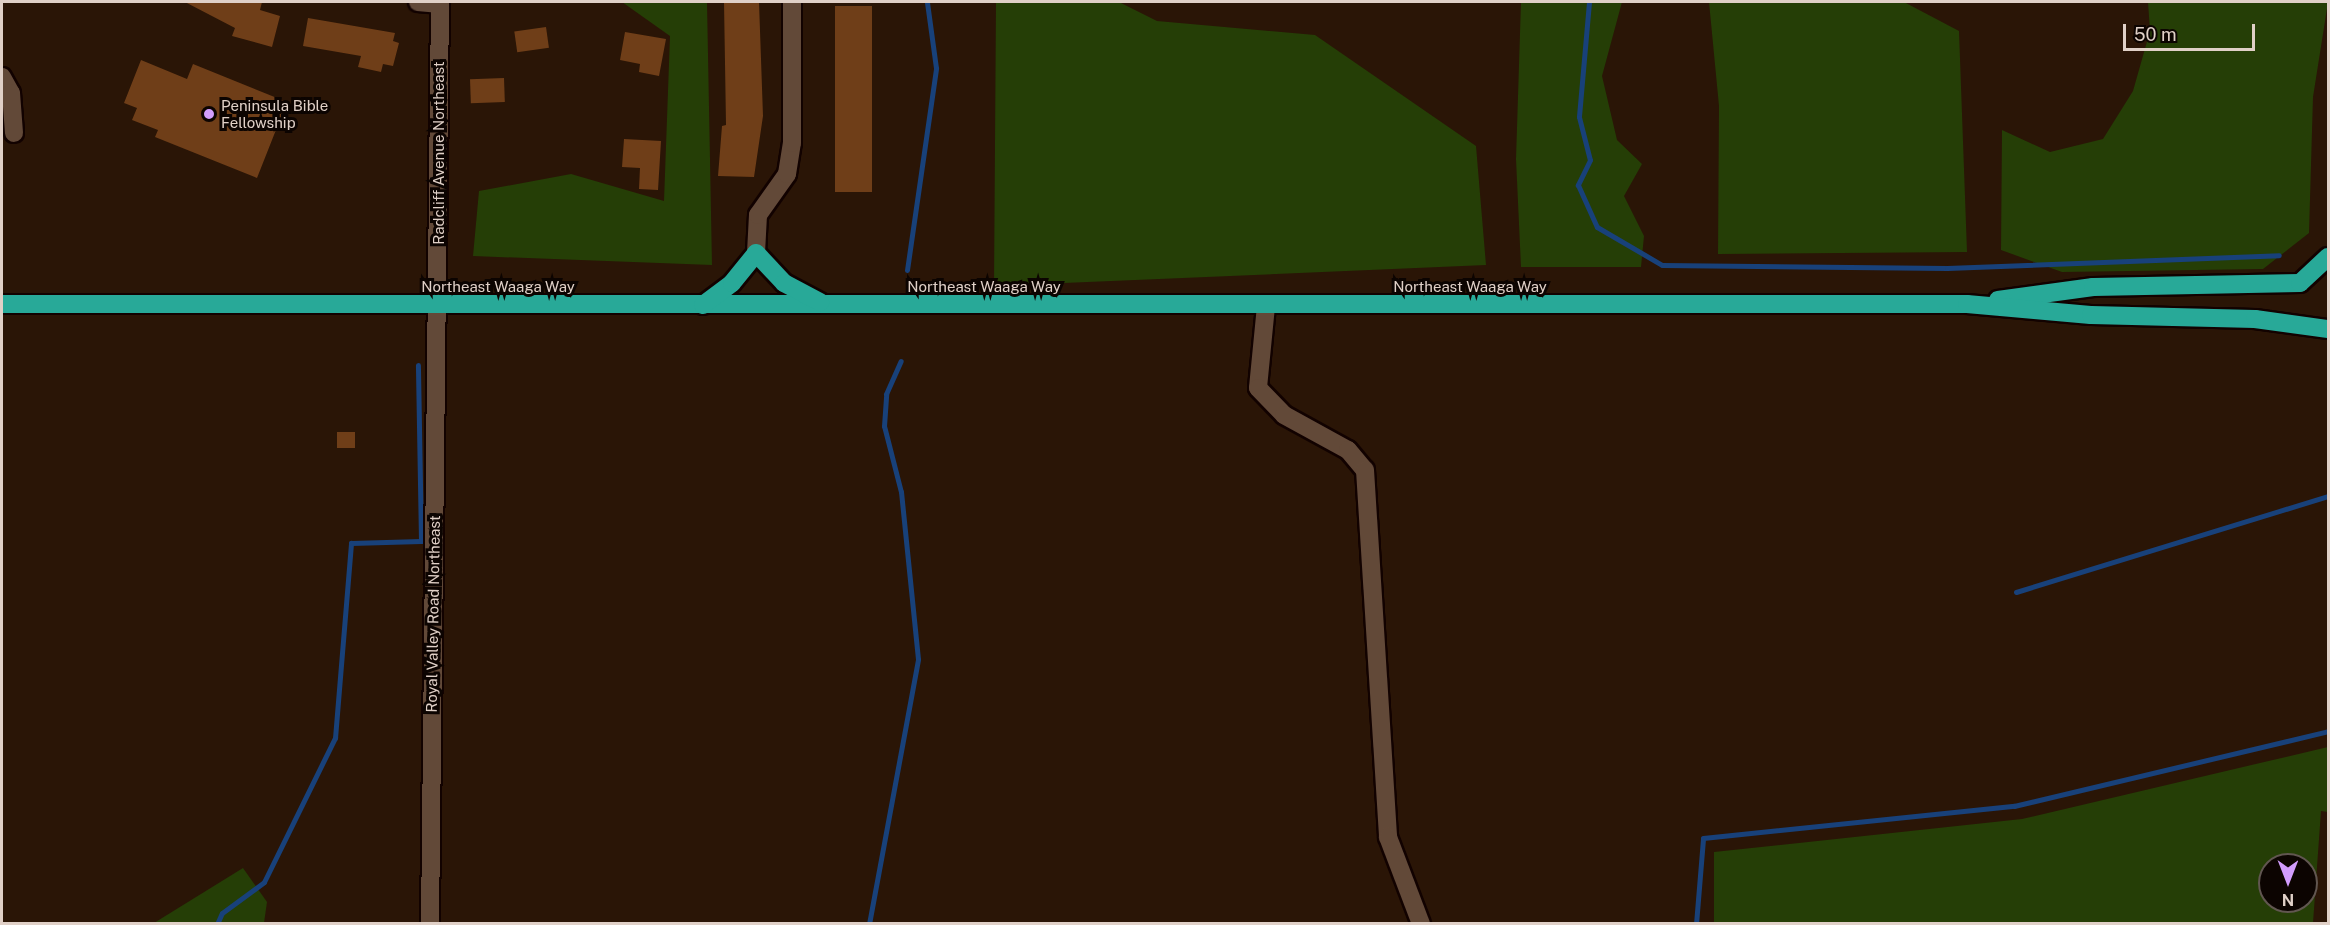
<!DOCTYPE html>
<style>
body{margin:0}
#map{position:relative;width:2330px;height:925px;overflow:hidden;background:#2a1506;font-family:"Public Sans",sans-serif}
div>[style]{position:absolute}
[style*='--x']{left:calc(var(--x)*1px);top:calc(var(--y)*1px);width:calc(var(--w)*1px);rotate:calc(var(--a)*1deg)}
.green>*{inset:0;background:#253e06}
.stream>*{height:5px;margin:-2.5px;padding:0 2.5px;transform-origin:2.5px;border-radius:2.5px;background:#18417a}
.building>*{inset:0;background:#6f3e18;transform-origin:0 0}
.roads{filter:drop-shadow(2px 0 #120200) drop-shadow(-2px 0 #120200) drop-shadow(0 2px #120200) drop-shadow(0 -2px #120200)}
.minor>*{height:18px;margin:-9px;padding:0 9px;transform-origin:9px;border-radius:9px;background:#624938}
.highway>*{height:18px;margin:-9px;padding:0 9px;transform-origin:9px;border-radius:9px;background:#28a998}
.dots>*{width:16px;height:16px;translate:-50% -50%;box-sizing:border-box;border:3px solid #0c0401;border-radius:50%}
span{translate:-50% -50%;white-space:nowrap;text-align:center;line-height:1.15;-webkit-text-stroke:6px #0c0401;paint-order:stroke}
.poi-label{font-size:15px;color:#e0d0c7}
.left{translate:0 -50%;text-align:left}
.street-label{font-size:15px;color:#e0d0c7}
.frame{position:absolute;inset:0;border:3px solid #e0d0c7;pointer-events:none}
.north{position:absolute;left:2258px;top:853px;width:60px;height:60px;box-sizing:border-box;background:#0c0401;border:2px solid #615650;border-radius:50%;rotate:180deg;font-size:16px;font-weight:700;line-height:24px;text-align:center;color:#e0d0c7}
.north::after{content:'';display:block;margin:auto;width:21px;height:27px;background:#d29dfd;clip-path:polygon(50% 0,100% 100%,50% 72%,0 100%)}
.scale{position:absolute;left:2123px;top:24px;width:132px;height:27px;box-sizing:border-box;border:3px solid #e0d0c7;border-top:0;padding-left:8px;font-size:18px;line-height:21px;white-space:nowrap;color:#e0d0c7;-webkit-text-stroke:4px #0c0401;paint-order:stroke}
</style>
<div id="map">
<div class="green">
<i style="clip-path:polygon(622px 2px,707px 2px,712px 265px,473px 256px,479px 191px,571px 174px,664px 201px,670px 36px)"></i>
<i style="clip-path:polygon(996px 2px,1119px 2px,1157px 21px,1315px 35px,1476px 146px,1486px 265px,994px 286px)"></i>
<i style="clip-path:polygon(1521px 2px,1622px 2px,1602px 76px,1617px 140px,1642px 164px,1624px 196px,1644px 236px,1641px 267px,1521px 267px,1516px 159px)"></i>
<i style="clip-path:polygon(1709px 2px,1904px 2px,1959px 31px,1967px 252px,1718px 254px,1719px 106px)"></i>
<i style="clip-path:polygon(2148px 2px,2328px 2px,2313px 97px,2309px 233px,2263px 269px,2062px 272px,2001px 250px,2002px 130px,2050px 152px,2103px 139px,2133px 91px,2150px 31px)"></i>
<i style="clip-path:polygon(evenodd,2328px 747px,2328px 812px,2321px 811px,2313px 923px,1714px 923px,1714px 852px,2022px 819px,2328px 747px,2270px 865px,2306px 865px,2306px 901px,2270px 901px,2270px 865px)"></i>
<i style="clip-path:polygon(243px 868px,267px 902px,264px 923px,154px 923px)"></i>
</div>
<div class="stream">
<i style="--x:1589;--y:2;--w:115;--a:95"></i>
<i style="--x:1579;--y:117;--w:44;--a:75.7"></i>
<i style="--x:1590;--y:160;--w:28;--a:116"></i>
<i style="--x:1578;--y:185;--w:46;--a:65.7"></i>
<i style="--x:1597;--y:227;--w:75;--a:30.3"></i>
<i style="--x:1662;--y:265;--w:285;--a:0.6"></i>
<i style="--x:1947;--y:268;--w:332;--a:-2.2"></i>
<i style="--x:907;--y:270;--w:204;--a:-81.8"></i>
<i style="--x:936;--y:68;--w:67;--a:-97.8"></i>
<i style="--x:2016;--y:592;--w:326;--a:-17.1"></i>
<i style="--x:217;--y:924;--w:12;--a:-66"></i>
<i style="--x:222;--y:913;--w:52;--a:-36.4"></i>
<i style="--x:264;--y:882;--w:161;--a:-63.8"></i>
<i style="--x:335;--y:738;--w:196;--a:-85.3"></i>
<i style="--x:351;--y:543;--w:70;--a:-1.6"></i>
<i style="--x:421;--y:541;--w:176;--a:-91"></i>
<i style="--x:869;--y:924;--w:269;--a:-79.5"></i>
<i style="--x:918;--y:659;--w:168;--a:-95.8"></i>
<i style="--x:901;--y:492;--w:68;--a:-104.4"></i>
<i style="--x:884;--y:426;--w:32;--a:-86"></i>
<i style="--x:886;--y:394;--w:36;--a:-66"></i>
<i style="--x:1696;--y:924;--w:86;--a:-85.3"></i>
<i style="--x:1703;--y:838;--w:313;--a:-5.9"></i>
<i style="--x:2014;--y:806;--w:323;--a:-13.4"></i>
</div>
<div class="building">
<i style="clip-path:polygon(185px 2px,262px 2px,260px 10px,280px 16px,272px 47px,232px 36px,235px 28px)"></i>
<i style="clip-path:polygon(724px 2px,759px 2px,763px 116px,754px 177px,718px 176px,722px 126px,726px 125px)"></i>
<i style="left:835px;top:6px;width:37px;height:186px"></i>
<i style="clip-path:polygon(308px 18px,395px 33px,393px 41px,399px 43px,393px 66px,383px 64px,381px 72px,358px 67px,361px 56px,303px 46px)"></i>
<i style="left:546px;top:27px;width:21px;height:32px;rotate:82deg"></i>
<i style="clip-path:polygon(625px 32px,666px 39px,659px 76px,639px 72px,640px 64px,620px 60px)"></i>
<i style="clip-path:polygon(141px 60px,187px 79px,193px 64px,287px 102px,257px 178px,155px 137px,158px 130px,132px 120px,137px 108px,124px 103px)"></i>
<i style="left:504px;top:78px;width:24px;height:34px;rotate:88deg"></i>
<i style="clip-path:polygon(624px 139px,661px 141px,658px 190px,639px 189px,640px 168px,622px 167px)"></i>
<i style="left:337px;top:432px;width:18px;height:16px"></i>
</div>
<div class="roads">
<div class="minor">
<i style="--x:418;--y:2;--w:22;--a:5"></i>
<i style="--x:2;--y:77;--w:18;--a:61"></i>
<i style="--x:11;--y:93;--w:40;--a:85.7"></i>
<i style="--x:756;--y:253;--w:38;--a:-87"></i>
<i style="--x:758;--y:215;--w:50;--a:-54.7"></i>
<i style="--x:787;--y:174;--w:31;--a:-81"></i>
<i style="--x:792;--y:143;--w:141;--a:-90"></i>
<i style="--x:1266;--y:306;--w:82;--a:95.6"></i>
<i style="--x:1258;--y:388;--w:37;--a:46"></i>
<i style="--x:1284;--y:415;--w:73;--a:28.7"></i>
<i style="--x:1348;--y:450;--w:26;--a:50"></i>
<i style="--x:1365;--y:470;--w:368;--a:86.4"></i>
<i style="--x:1388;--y:837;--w:93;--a:69.2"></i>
<i style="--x:430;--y:924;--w:922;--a:-89.38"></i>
</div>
<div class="highway">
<i style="--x:1998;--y:300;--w:96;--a:-7.8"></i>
<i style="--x:2093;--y:287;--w:207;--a:-1.1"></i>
<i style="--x:2300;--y:283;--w:38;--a:-43"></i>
<i style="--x:2;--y:304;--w:1965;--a:0"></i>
<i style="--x:1967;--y:304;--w:124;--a:5.1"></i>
<i style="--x:2091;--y:315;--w:164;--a:1.4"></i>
<i style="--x:2255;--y:319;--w:74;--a:7.8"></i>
<i style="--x:703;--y:305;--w:36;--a:-37"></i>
<i style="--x:732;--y:283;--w:38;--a:-51"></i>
<i style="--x:756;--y:253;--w:41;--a:47"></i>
<i style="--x:784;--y:283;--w:41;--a:27.8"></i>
</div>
</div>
<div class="dots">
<i style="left:209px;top:114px;background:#d29dfd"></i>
</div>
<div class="poi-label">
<span class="left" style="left:221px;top:114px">Peninsula Bible<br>Fellowship</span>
</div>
<div class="street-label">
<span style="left:439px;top:153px;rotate:-90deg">Radcliff Avenue Northeast</span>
<span style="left:498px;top:287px">Northeast Waaga Way</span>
<span style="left:984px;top:287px">Northeast Waaga Way</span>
<span style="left:1470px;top:287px">Northeast Waaga Way</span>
<span style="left:433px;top:614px;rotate:-89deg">Royal Valley Road Northeast</span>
</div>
<div class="frame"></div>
<div class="north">N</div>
<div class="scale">50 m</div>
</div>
